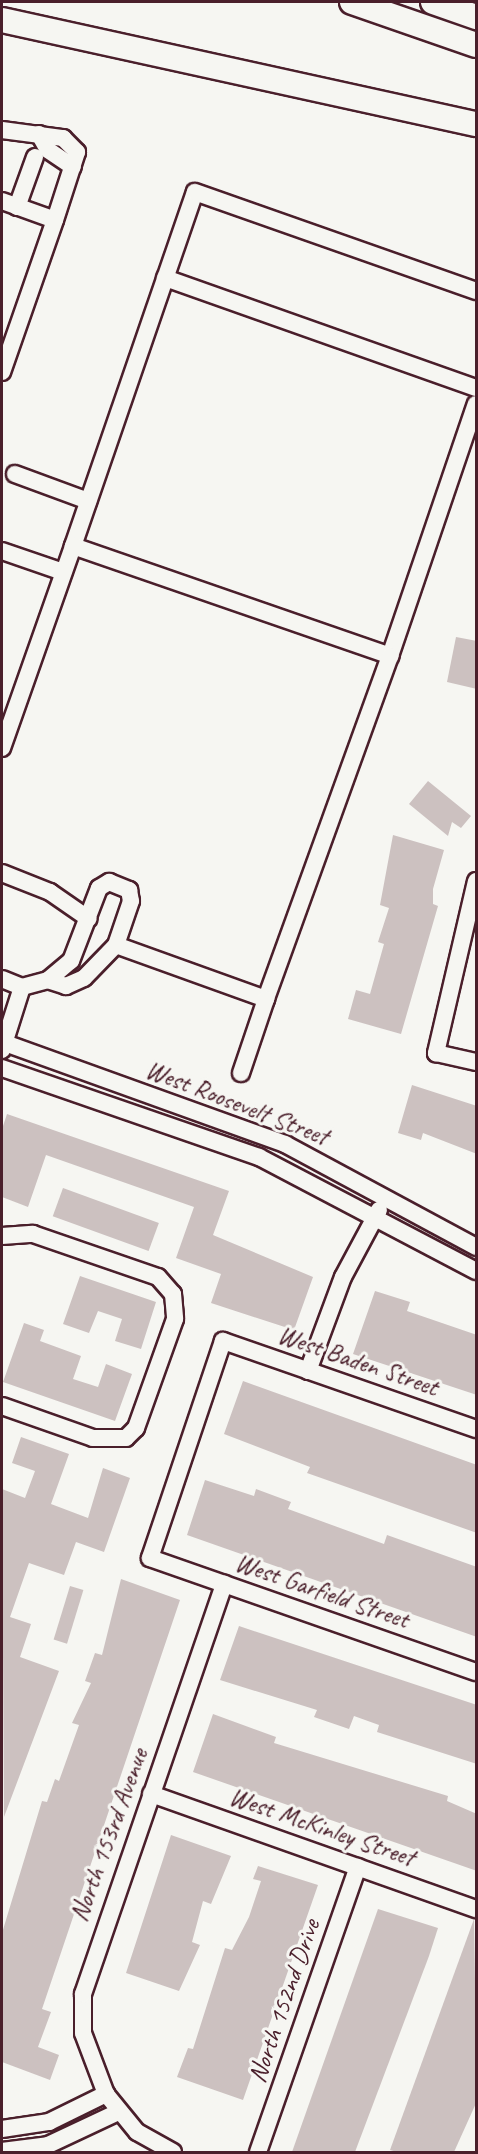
<!DOCTYPE html>
<style>
body{margin:0}
#map{position:relative;width:478px;height:2154px;overflow:hidden;background:#f6f6f2;font-family:Caveat,sans-serif}
div>[style]{position:absolute}
[style*='--x']{left:calc(var(--x)*1px);top:calc(var(--y)*1px);width:calc(var(--w)*1px);rotate:calc(var(--a)*1deg)}
.building>*{inset:0;background:#ccc1c0;transform-origin:0 0}
.roads{filter:drop-shadow(2px 0 #4a1f2b) drop-shadow(-2px 0 #4a1f2b) drop-shadow(0 2px #4a1f2b) drop-shadow(0 -2px #4a1f2b)}
.minor>*{height:16px;margin:-8px;padding:0 8px;transform-origin:8px;border-radius:8px;background:#f6f6f2}
.highway>*{height:24px;margin:-12px;padding:0 12px;transform-origin:12px;border-radius:12px;background:#f6f6f2}
span{translate:-50% -50%;white-space:nowrap;text-align:center;line-height:1.15;-webkit-text-stroke:6px #f6f6f2;paint-order:stroke}
.street-label{font-size:26px;color:#4a1f2b}
.frame{position:absolute;inset:0;border:3px solid #4a1f2b;pointer-events:none}
</style>
<div id="map">
<div class="building">
<i style="clip-path:polygon(456px 637px,477px 641px,477px 689px,447px 682px)"></i>
<i style="clip-path:polygon(428px 781px,471px 816px,461px 828px,452px 822px,448px 836px,409px 804px)"></i>
<i style="clip-path:polygon(393px 835px,444px 850px,433px 889px,433px 904px,438px 906px,401px 1034px,348px 1019px,356px 990px,370px 994px,384px 944px,378px 942px,389px 908px,380px 905px)"></i>
<i style="clip-path:polygon(412px 1085px,477px 1106px,477px 1154px,423px 1133px,421px 1140px,398px 1133px)"></i>
<i style="clip-path:polygon(7px 1114px,229px 1191px,213px 1235px,313px 1277px,294px 1330px,211px 1303px,221px 1274px,176px 1258px,194px 1207px,46px 1155px,28px 1207px,2px 1197px,2px 1129px)"></i>
<i style="left:63px;top:1188px;width:102px;height:30px;rotate:20deg"></i>
<i style="clip-path:polygon(80px 1276px,156px 1302px,141px 1349px,115px 1341px,122px 1319px,98px 1311px,89px 1333px,63px 1324px)"></i>
<i style="clip-path:polygon(375px 1291px,410px 1302px,407px 1311px,477px 1335px,477px 1395px,353px 1354px)"></i>
<i style="clip-path:polygon(24px 1323px,44px 1330px,40px 1341px,81px 1356px,73px 1379px,98px 1387px,106px 1364px,132px 1374px,115px 1421px,3px 1382px)"></i>
<i style="clip-path:polygon(243px 1381px,477px 1465px,477px 1533px,307px 1473px,310px 1467px,224px 1434px)"></i>
<i style="clip-path:polygon(21px 1437px,69px 1454px,51px 1504px,88px 1518px,103px 1468px,130px 1478px,104px 1552px,76px 1542px,64px 1575px,29px 1563px,10px 1617px,31px 1624px,20px 1657px,59px 1671px,4px 1817px,2px 1489px,25px 1498px,35px 1471px,12px 1463px)"></i>
<i style="clip-path:polygon(205px 1480px,254px 1496px,256px 1489px,291px 1502px,288px 1509px,384px 1544px,387px 1535px,477px 1567px,477px 1637px,187px 1535px)"></i>
<i style="clip-path:polygon(121px 1579px,180px 1600px,42px 2009px,51px 2012px,38px 2047px,59px 2055px,50px 2080px,2px 2062px,2px 1933px,42px 1801px,47px 1802px,55px 1779px,59px 1781px,79px 1725px,72px 1723px,91px 1683px,85px 1681px,95px 1653px,102px 1655px)"></i>
<i style="left:70px;top:1586px;width:14px;height:56px;rotate:17deg"></i>
<i style="clip-path:polygon(239px 1626px,477px 1705px,477px 1764px,377px 1732px,379px 1725px,354px 1716px,349px 1729px,314px 1717px,317px 1710px,220px 1680px)"></i>
<i style="clip-path:polygon(213px 1714px,276px 1737px,274px 1743px,448px 1796px,447px 1801px,477px 1814px,477px 1871px,193px 1772px)"></i>
<i style="clip-path:polygon(171px 1835px,231px 1856px,211px 1904px,203px 1901px,192px 1942px,200px 1945px,179px 1991px,126px 1973px)"></i>
<i style="clip-path:polygon(258px 1866px,318px 1885px,243px 2100px,177px 2077px,188px 2048px,193px 2049px,225px 1948px,232px 1950px,249px 1917px,261px 1881px,253px 1879px)"></i>
<i style="clip-path:polygon(378px 1909px,438px 1928px,429px 1956px,355px 2152px,292px 2152px)"></i>
<i style="clip-path:polygon(474px 1919px,477px 2101px,454px 2152px,397px 2152px,390px 2150px)"></i>
</div>
<div class="roads">
<div class="minor">
<i style="--x:2;--y:130;--w:62;--a:7.5"></i>
<i style="--x:63;--y:138;--w:20;--a:45"></i>
<i style="--x:77;--y:152;--w:71;--a:107.9"></i>
<i style="--x:39;--y:134;--w:18;--a:61"></i>
<i style="--x:48;--y:150;--w:30;--a:34"></i>
<i style="--x:2;--y:201;--w:56;--a:19.7"></i>
<i style="--x:55;--y:220;--w:161;--a:109.2"></i>
<i style="--x:17;--y:207;--w:53;--a:-70.2"></i>
<i style="--x:165;--y:278;--w:330;--a:19.5"></i>
<i style="--x:15;--y:474;--w:78;--a:20.3"></i>
<i style="--x:73;--y:546;--w:374;--a:-71"></i>
<i style="--x:195;--y:192;--w:298;--a:19.4"></i>
<i style="--x:2;--y:551;--w:65;--a:19"></i>
<i style="--x:390;--y:656;--w:266;--a:-71.2"></i>
<i style="--x:2;--y:748;--w:214;--a:-70.6"></i>
<i style="--x:73;--y:546;--w:336;--a:19.1"></i>
<i style="--x:390;--y:656;--w:365;--a:109.9"></i>
<i style="--x:266;--y:999;--w:159;--a:-160.2"></i>
<i style="--x:2;--y:873;--w:52;--a:21.6"></i>
<i style="--x:50;--y:892;--w:47;--a:34.7"></i>
<i style="--x:476;--y:881;--w:177;--a:103.1"></i>
<i style="--x:436;--y:1053;--w:41;--a:12.7"></i>
<i style="--x:2;--y:979;--w:22;--a:22"></i>
<i style="--x:22;--y:987;--w:27;--a:-15"></i>
<i style="--x:48;--y:980;--w:30;--a:-40"></i>
<i style="--x:71;--y:961;--w:78;--a:-69"></i>
<i style="--x:99;--y:888;--w:12;--a:-31"></i>
<i style="--x:109;--y:882;--w:22;--a:22"></i>
<i style="--x:129;--y:890;--w:11;--a:80"></i>
<i style="--x:131;--y:901;--w:46;--a:108.8"></i>
<i style="--x:116;--y:945;--w:46;--a:134.1"></i>
<i style="--x:84;--y:978;--w:20;--a:156"></i>
<i style="--x:66;--y:986;--w:19;--a:-162"></i>
<i style="--x:2;--y:1042;--w:301;--a:19.8"></i>
<i style="--x:285;--y:1144;--w:217;--a:28.3"></i>
<i style="--x:2;--y:1050;--w:66;--a:-72.4"></i>
<i style="--x:2;--y:1068;--w:272;--a:19.1"></i>
<i style="--x:259;--y:1157;--w:245;--a:27.7"></i>
<i style="--x:241;--y:1073;--w:78;--a:-71.3"></i>
<i style="--x:2;--y:1236;--w:31;--a:-4"></i>
<i style="--x:33;--y:1234;--w:132;--a:19"></i>
<i style="--x:158;--y:1277;--w:23;--a:49"></i>
<i style="--x:173;--y:1294;--w:25;--a:85"></i>
<i style="--x:175;--y:1319;--w:116;--a:109.7"></i>
<i style="--x:136;--y:1428;--w:14;--a:135"></i>
<i style="--x:126;--y:1438;--w:33;--a:180"></i>
<i style="--x:93;--y:1438;--w:96;--a:-160.6"></i>
<i style="--x:308;--y:1371;--w:100;--a:-69.6"></i>
<i style="--x:343;--y:1277;--w:76;--a:-61.8"></i>
<i style="--x:476;--y:1429;--w:268;--a:-160.8"></i>
<i style="--x:223;--y:1341;--w:229;--a:108.6"></i>
<i style="--x:150;--y:1558;--w:345;--a:19.3"></i>
<i style="--x:151;--y:1794;--w:345;--a:19.5"></i>
<i style="--x:2;--y:2129;--w:48;--a:-8.5"></i>
<i style="--x:49;--y:2122;--w:64;--a:-26.2"></i>
<i style="--x:2;--y:2151;--w:46;--a:-7.4"></i>
<i style="--x:48;--y:2145;--w:77;--a:-25.2"></i>
<i style="--x:173;--y:2152;--w:41;--a:-150.9"></i>
<i style="--x:137;--y:2132;--w:49;--a:-129.2"></i>
<i style="--x:106;--y:2094;--w:65;--a:-110.7"></i>
<i style="--x:83;--y:2033;--w:39;--a:-90"></i>
<i style="--x:83;--y:1994;--w:434;--a:-71"></i>
<i style="--x:258;--y:2152;--w:302;--a:-70.7"></i>
</div>
<div class="highway">
<i style="--x:352;--y:2;--w:131;--a:19.1"></i>
<i style="--x:433;--y:2;--w:46;--a:19.2"></i>
<i style="--x:2;--y:20;--w:485;--a:12.4"></i>
</div>
</div>
<div class="street-label">
<span style="left:237px;top:1103px;rotate:21deg">West Roosevelt Street</span>
<span style="left:358px;top:1361px;rotate:19deg">West Baden Street</span>
<span style="left:322px;top:1591px;rotate:19deg">West Garfield Street</span>
<span style="left:322px;top:1827px;rotate:19deg">West McKinley Street</span>
<span style="left:109px;top:1835px;rotate:-70deg">North 153rd Avenue</span>
<span style="left:284px;top:2001px;rotate:-71deg">North 152nd Drive</span>
</div>
<div class="frame"></div>
</div>
